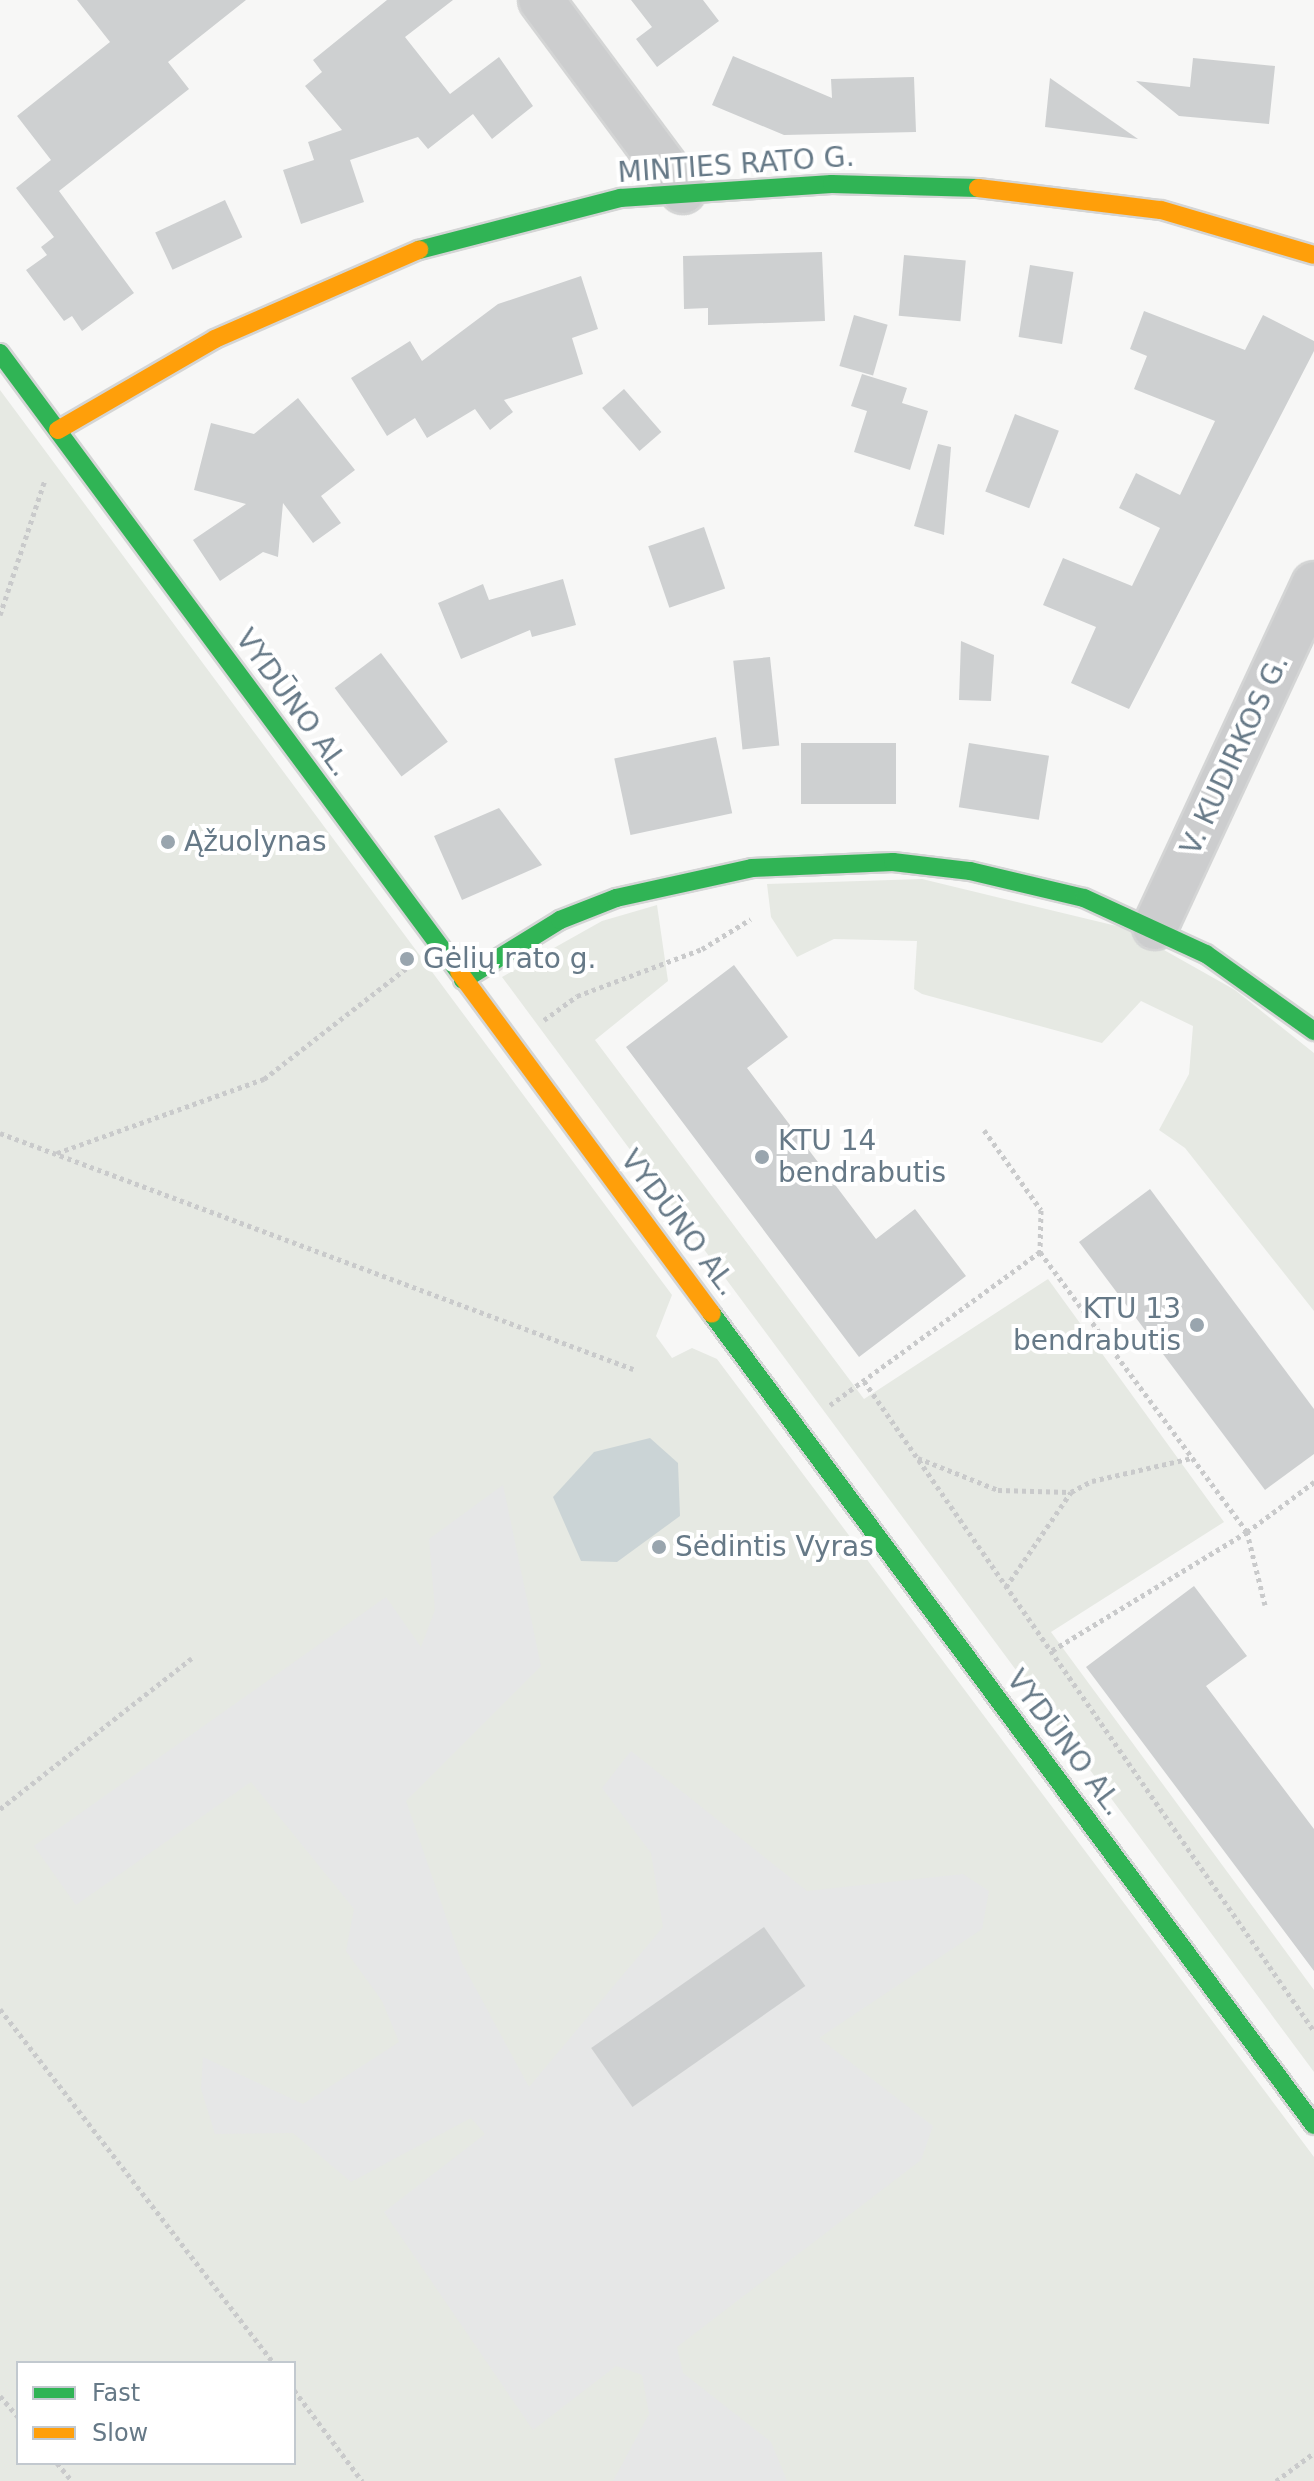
<!DOCTYPE html>
<meta charset="utf-8">
<style>
body{margin:0}
#map{position:relative;width:1314px;height:2481px;overflow:hidden;background:#f7f7f6;font-family:"DejaVu Sans",sans-serif}
div>[style]{position:absolute}
[style*='--x']{left:calc(var(--x)*1px);top:calc(var(--y)*1px);width:calc(var(--w)*1px);rotate:calc(var(--a)*1deg)}
.built>*{inset:0;background:#e6e7e7}
.green>*{inset:0;background:#e6e9e3}
.water>*{inset:0;background:#cbd4d6}
.building>*{inset:0;background:#ced0d1;transform-origin:0 0}
.path>*{height:5px;margin-top:-2.5px;transform-origin:0;background:repeating-linear-gradient(90deg,#c9cacb 0 4px,transparent 0 8px)}
.roads{filter:drop-shadow(2px 0 #d4d5d5) drop-shadow(-2px 0 #d4d5d5) drop-shadow(0 2px #d4d5d5) drop-shadow(0 -2px #d4d5d5)}
.street>*{height:44px;margin:-22px;padding:0 22px;transform-origin:22px;border-radius:22px;background:#cccdce}
.fast>*{height:18px;margin:-9px;padding:0 9px;transform-origin:9px;border-radius:9px;background:#30b455}
.slow>*{height:18px;margin:-9px;padding:0 9px;transform-origin:9px;border-radius:9px;background:#ff9f0a}
.dots>*{width:22px;height:22px;translate:-50% -50%;box-sizing:border-box;border:4px solid #fff;border-radius:50%}
span{translate:-50% -50%;white-space:nowrap;text-align:center;line-height:1.15;-webkit-text-stroke:8px #fff;paint-order:stroke}
.street-label{font-size:28px;color:#667987}
.poi-label{font-size:28px;color:#667987}
.left{translate:0 -50%;text-align:left}
.right{translate:-100% -50%;text-align:right}
.legend{position:absolute;left:16px;top:2361px;width:280px;height:104px;box-sizing:border-box;background:#fff;border:2px solid #c2c9cf;margin:0;padding:10px 14px;list-style:none;font-size:24px;color:#667987}
.legend li{display:flex;align-items:center;gap:16px;height:40px}
.legend b{width:40px;border:2px solid #c2c9cf}
</style>
<div id="map">
<div class="built">
<i style="clip-path:polygon(672px 1359px,1314px 2231px,1146px 2481px,375px 2481px,294px 2363px,0 1845px)"></i>
</div>
<div class="green">
<i style="clip-path:polygon(evenodd,0 390px,672px 1295px,656px 1336px,672px 1358px,692px 1348px,717px 1359px,1314px 2157px,1314px 2481px,787px 2481px,771px 2442px,683px 2373px,677px 2347px,921px 2160px,933px 2126px,819px 2038px,982px 1929px,989px 1891px,963px 1874px,807px 1891px,631px 1751px,602px 1788px,651px 1853px,663px 1927px,529px 2087px,462px 1963px,406px 1801px,541px 1666px,503px 1485px,429px 1539px,435px 1610px,421px 1647px,386px 1597px,34px 1846px,76px 1905px,251px 1782px,354px 1909px,346px 1951px,382px 2001px,399px 2042px,303px 2104px,203px 2057px,201px 2089px,215px 2134px,293px 2133px,351px 2182px,471px 2118px,485px 2134px,384px 2212px,533px 2430px,616px 2366px,642px 2375px,649px 2414px,613px 2481px,0 2481px,0 390px,18px 2363px,294px 2363px,294px 2463px,18px 2463px,18px 2363px)"></i>
<i style="clip-path:polygon(922px 879px,1125px 928px,1235px 990px,1314px 1053px,1314px 1311px,1185px 1148px,1159px 1130px,1189px 1074px,1193px 1026px,1141px 1001px,1102px 1043px,922px 994px,914px 989px,917px 941px,834px 939px,797px 957px,771px 917px,767px 884px)"></i>
<i style="clip-path:polygon(657px 905px,668px 981px,595px 1040px,864px 1399px,1048px 1279px,1224px 1522px,1051px 1632px,1314px 1990px,1314px 2072px,502px 977px,602px 921px)"></i>
</div>
<div class="water">
<i style="clip-path:polygon(650px 1438px,678px 1463px,680px 1516px,617px 1562px,581px 1561px,553px 1497px,594px 1452px)"></i>
</div>
<div class="building">
<i style="clip-path:polygon(77px 0,246px 0,168px 62px,189px 89px,59px 191px,134px 293px,82px 331px,72px 316px,64px 321px,26px 270px,47px 255px,41px 247px,54px 237px,16px 188px,51px 160px,17px 116px,110px 42px)"></i>
<i style="clip-path:polygon(387px 0,453px 0,405px 37px,450px 94px,499px 57px,533px 106px,492px 139px,473px 114px,428px 149px,418px 137px,350px 160px,364px 202px,301px 224px,283px 170px,314px 160px,308px 142px,342px 130px,305px 86px,322px 72px,313px 60px)"></i>
<i style="clip-path:polygon(631px 0,703px 0,719px 21px,657px 67px,636px 39px,652px 27px)"></i>
<i style="clip-path:polygon(733px 56px,832px 98px,831px 79px,914px 77px,916px 132px,784px 135px,712px 105px)"></i>
<i style="clip-path:polygon(1193px 58px,1275px 66px,1269px 124px,1179px 116px,1136px 81px,1190px 87px)"></i>
<i style="clip-path:polygon(1050px 78px,1138px 139px,1045px 127px)"></i>
<i style="left:225px;top:200px;width:41px;height:77px;rotate:65deg"></i>
<i style="clip-path:polygon(822px 252px,825px 321px,708px 325px,708px 308px,684px 309px,683px 256px)"></i>
<i style="left:904px;top:255px;width:62px;height:61px;rotate:5deg"></i>
<i style="left:1030px;top:265px;width:44px;height:73px;rotate:9deg"></i>
<i style="clip-path:polygon(581px 276px,598px 329px,572px 338px,583px 374px,504px 400px,513px 412px,490px 430px,475px 409px,427px 438px,415px 418px,387px 436px,351px 378px,410px 341px,422px 361px,498px 304px)"></i>
<i style="clip-path:polygon(1144px 311px,1245px 350px,1263px 315px,1314px 341px,1314px 351px,1129px 709px,1071px 683px,1096px 627px,1043px 605px,1063px 558px,1132px 586px,1160px 528px,1119px 508px,1136px 473px,1180px 495px,1215px 421px,1134px 389px,1147px 356px,1130px 349px)"></i>
<i style="left:854px;top:315px;width:35px;height:53px;rotate:16deg"></i>
<i style="clip-path:polygon(862px 374px,907px 388px,902px 403px,928px 411px,910px 470px,854px 452px,867px 411px,851px 406px)"></i>
<i style="left:624px;top:389px;width:57px;height:29px;rotate:49deg"></i>
<i style="clip-path:polygon(298px 398px,355px 470px,321px 496px,341px 523px,313px 543px,283px 503px,278px 557px,263px 552px,220px 581px,193px 540px,246px 504px,194px 490px,211px 423px,254px 434px)"></i>
<i style="left:1015px;top:414px;width:47px;height:83px;rotate:21deg"></i>
<i style="clip-path:polygon(938px 444px,951px 447px,944px 535px,914px 526px)"></i>
<i style="left:704px;top:527px;width:65px;height:59px;rotate:71deg"></i>
<i style="clip-path:polygon(563px 579px,576px 625px,532px 637px,530px 630px,461px 659px,438px 603px,483px 584px,489px 600px)"></i>
<i style="clip-path:polygon(961px 641px,994px 655px,991px 701px,959px 700px)"></i>
<i style="left:381px;top:653px;width:111px;height:58px;rotate:53deg"></i>
<i style="left:770px;top:657px;width:89px;height:37px;rotate:84deg"></i>
<i style="left:716px;top:737px;width:78px;height:104px;rotate:78deg"></i>
<i style="left:801px;top:743px;width:95px;height:61px"></i>
<i style="left:969px;top:743px;width:81px;height:65px;rotate:9deg"></i>
<i style="clip-path:polygon(499px 808px,542px 865px,462px 900px,434px 836px)"></i>
<i style="clip-path:polygon(734px 965px,788px 1037px,747px 1068px,876px 1239px,915px 1209px,966px 1276px,859px 1357px,626px 1047px)"></i>
<i style="clip-path:polygon(1150px 1189px,1314px 1409px,1314px 1454px,1265px 1490px,1079px 1242px)"></i>
<i style="clip-path:polygon(1194px 1586px,1247px 1656px,1206px 1686px,1314px 1829px,1314px 1971px,1086px 1667px)"></i>
<i style="left:764px;top:1927px;width:72px;height:211px;rotate:55deg"></i>
</div>
<div class="path">
<i style="--x:0;--y:615;--w:142;--a:-71.6"></i>
<i style="--x:544;--y:1020;--w:41;--a:-36"></i>
<i style="--x:577;--y:996;--w:134;--a:-20.6"></i>
<i style="--x:702;--y:949;--w:57;--a:-31.5"></i>
<i style="--x:984;--y:1130;--w:98;--a:54.5"></i>
<i style="--x:1041;--y:1210;--w:42;--a:91.4"></i>
<i style="--x:0;--y:1133;--w:676;--a:20.45"></i>
<i style="--x:57;--y:1153;--w:220;--a:-19.7"></i>
<i style="--x:264;--y:1079;--w:182;--a:-37.9"></i>
<i style="--x:864;--y:1381;--w:791;--a:55.3"></i>
<i style="--x:830;--y:1405;--w:260;--a:-36.1"></i>
<i style="--x:1040;--y:1252;--w:348;--a:53.5"></i>
<i style="--x:1247;--y:1532;--w:231;--a:148.7"></i>
<i style="--x:918;--y:1458;--w:86;--a:21.8"></i>
<i style="--x:998;--y:1490;--w:72;--a:1.6"></i>
<i style="--x:1006;--y:1587;--w:115;--a:-55.6"></i>
<i style="--x:1071;--y:1492;--w:24;--a:-28"></i>
<i style="--x:1092;--y:1481;--w:103;--a:-13"></i>
<i style="--x:1265;--y:1605;--w:75;--a:-103.9"></i>
<i style="--x:1247;--y:1532;--w:84;--a:-36.7"></i>
<i style="--x:0;--y:1809;--w:244;--a:-38.2"></i>
<i style="--x:0;--y:2009;--w:448;--a:52.3"></i>
<i style="--x:294;--y:2390;--w:114;--a:53.2"></i>
<i style="--x:0;--y:2396;--w:28;--a:49"></i>
<i style="--x:57;--y:2463;--w:23;--a:50"></i>
<i style="--x:1276;--y:2481;--w:47;--a:-36.4"></i>
</div>
<div class="roads">
<div class="street">
<i style="--x:541;--y:0;--w:238;--a:53.4"></i>
<i style="--x:1155;--y:927;--w:378;--a:-65.1"></i>
</div>
<div class="fast">
<i style="--x:419;--y:250;--w:208;--a:-14.5"></i>
<i style="--x:620;--y:198;--w:212;--a:-3.8"></i>
<i style="--x:832;--y:184;--w:146;--a:1.6"></i>
<i style="--x:0;--y:353;--w:771;--a:53.44"></i>
<i style="--x:463;--y:980;--w:114;--a:-31.7"></i>
<i style="--x:560;--y:920;--w:60;--a:-21.4"></i>
<i style="--x:616;--y:898;--w:139;--a:-12.4"></i>
<i style="--x:752;--y:868;--w:141;--a:-2.4"></i>
<i style="--x:893;--y:862;--w:78;--a:6.7"></i>
<i style="--x:970;--y:871;--w:117;--a:13.3"></i>
<i style="--x:1084;--y:898;--w:134;--a:24.7"></i>
<i style="--x:1206;--y:954;--w:133;--a:35.5"></i>
<i style="--x:712;--y:1314;--w:1010;--a:53.41"></i>
</div>
<div class="slow">
<i style="--x:978;--y:188;--w:184;--a:6.9"></i>
<i style="--x:1161;--y:210;--w:159;--a:16.4"></i>
<i style="--x:58;--y:430;--w:181;--a:-30.1"></i>
<i style="--x:215;--y:339;--w:223;--a:-23.6"></i>
<i style="--x:459;--y:972;--w:425;--a:53.5"></i>
</div>
</div>
<div class="dots">
<i style="left:168px;top:842px;background:#99a5ae"></i>
<i style="left:407px;top:959px;background:#99a5ae"></i>
<i style="left:762px;top:1157px;background:#99a5ae"></i>
<i style="left:1197px;top:1325px;background:#99a5ae"></i>
<i style="left:659px;top:1547px;background:#99a5ae"></i>
</div>
<div class="street-label">
<span style="left:736px;top:165px;rotate:-4deg">MINTIES RATO G.</span>
<span style="left:293px;top:703px;rotate:54deg">VYDŪNO AL.</span>
<span style="left:1235px;top:755px;rotate:-65deg">V. KUDIRKOS G.</span>
<span style="left:679px;top:1223px;rotate:53deg">VYDŪNO AL.</span>
<span style="left:1065px;top:1743px;rotate:53deg">VYDŪNO AL.</span>
</div>
<div class="poi-label">
<span class="left" style="left:184px;top:842px">Ąžuolynas</span>
<span class="left" style="left:423px;top:959px">Gėlių rato g.</span>
<span class="left" style="left:778px;top:1157px">KTU 14<br>bendrabutis</span>
<span class="right" style="left:1181px;top:1325px">KTU 13<br>bendrabutis</span>
<span class="left" style="left:675px;top:1547px">Sėdintis Vyras</span>
</div>
<ul class="legend">
<li><b style="height:10px;background:#30b455"></b>Fast</li>
<li><b style="height:10px;background:#ff9f0a"></b>Slow</li>
</ul>
</div>
